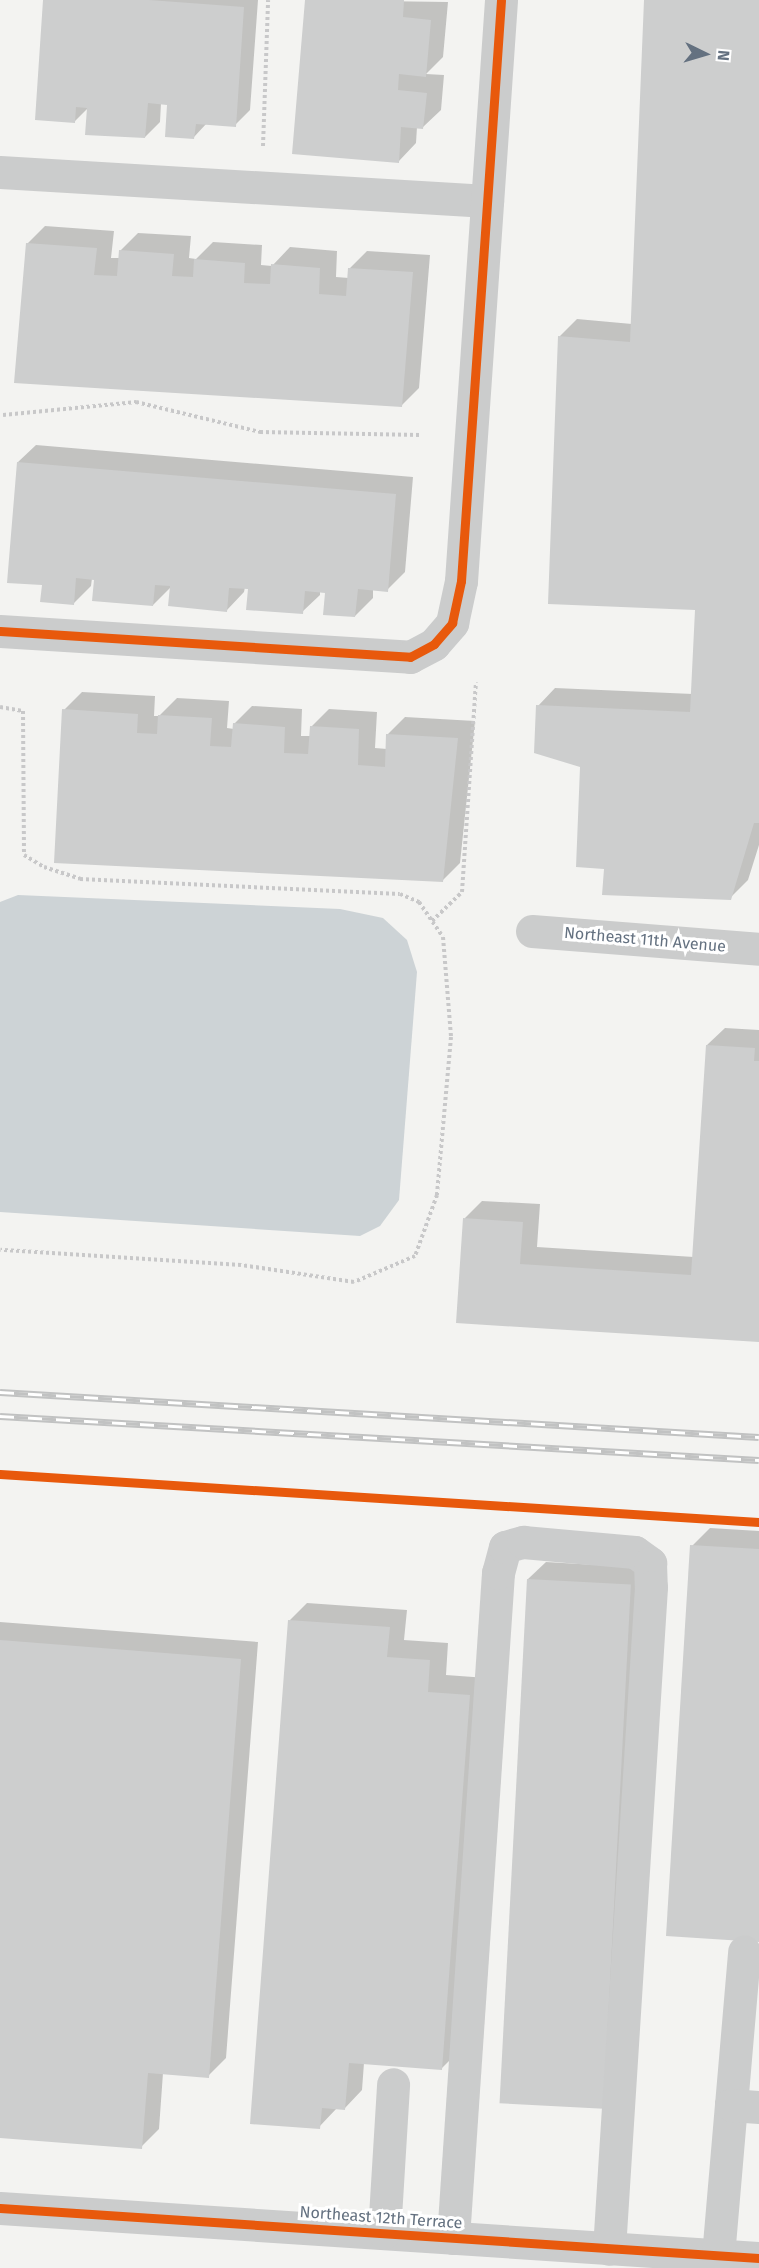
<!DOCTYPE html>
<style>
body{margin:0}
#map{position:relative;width:759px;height:2268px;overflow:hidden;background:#f3f3f1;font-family:"Fira Sans",sans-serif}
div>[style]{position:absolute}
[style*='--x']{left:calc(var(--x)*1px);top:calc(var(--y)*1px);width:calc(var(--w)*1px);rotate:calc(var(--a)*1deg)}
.water>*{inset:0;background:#cdd3d6}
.shadow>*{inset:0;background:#0003}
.building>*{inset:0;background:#cdcece;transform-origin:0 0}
.path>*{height:4px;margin-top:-2px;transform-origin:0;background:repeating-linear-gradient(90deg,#c8c8c9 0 3px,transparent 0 6px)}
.minor>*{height:33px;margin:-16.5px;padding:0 16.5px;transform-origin:16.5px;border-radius:16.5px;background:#cbcccc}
.rail>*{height:7px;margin-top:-3.5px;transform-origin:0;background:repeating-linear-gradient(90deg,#fff 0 14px,#c1c2c2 0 28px);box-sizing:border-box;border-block:2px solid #c1c2c2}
.cycleway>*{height:9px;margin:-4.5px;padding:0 4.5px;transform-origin:4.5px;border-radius:4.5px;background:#e8590c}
span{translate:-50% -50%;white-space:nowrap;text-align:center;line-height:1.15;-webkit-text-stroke:6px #fff;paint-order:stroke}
.street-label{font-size:16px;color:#647180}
.north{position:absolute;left:675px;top:24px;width:60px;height:60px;-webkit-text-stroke:4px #fff;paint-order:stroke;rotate:95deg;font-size:16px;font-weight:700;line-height:24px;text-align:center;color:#647180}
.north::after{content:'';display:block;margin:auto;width:21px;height:27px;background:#647180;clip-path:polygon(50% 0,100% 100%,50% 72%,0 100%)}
</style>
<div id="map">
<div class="water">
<i style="clip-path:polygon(18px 895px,340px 909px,383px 918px,407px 940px,417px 972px,399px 1200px,380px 1226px,360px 1236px,0 1212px,0 902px)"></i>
</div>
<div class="shadow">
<i style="clip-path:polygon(45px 0,258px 0,250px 110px,235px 125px,207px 123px,194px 137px,169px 104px,161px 103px,160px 122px,145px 137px,89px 107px,74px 122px)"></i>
<i style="clip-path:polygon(306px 0,448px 2px,443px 57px,426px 74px,444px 75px,441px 110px,423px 127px,417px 127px,416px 143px,399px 161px)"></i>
<i style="clip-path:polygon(645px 0,759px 0,759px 845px,748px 880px,730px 898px,606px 867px,581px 766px,538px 706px,555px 688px,693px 694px,696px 608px,559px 337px,577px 319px,632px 324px)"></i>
<i style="clip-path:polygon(45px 226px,114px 231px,111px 258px,120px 258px,120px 251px,138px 233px,191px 236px,189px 258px,196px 259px,213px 242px,262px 245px,261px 265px,272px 266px,290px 247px,337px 251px,336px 277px,349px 278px,349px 269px,367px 251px,430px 255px,419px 388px,402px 405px,16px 381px,27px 244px)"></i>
<i style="clip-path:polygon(36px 445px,413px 477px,405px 572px,387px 590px,373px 589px,373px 598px,355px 616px,327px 591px,320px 591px,320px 595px,302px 612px,245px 587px,244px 592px,227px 610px,171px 587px,153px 605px,92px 578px,91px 586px,73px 604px,43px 584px,18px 462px)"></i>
<i style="clip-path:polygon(82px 692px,155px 696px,154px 716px,159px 716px,177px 698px,229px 701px,227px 728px,234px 729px,234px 724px,252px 706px,302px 709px,301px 736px,311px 736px,311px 727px,329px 709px,377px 712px,375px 748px,387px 749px,387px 735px,405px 717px,475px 721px,460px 863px,442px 881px,64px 710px)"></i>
<i style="clip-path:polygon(725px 1028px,759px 1030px,759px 1341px,458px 1322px,465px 1218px,482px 1201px,540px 1204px,537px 1247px,694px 1257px,707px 1045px)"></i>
<i style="clip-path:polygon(710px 1528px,759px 1531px,759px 1940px,692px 1546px)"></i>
<i style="clip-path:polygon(546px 1562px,648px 1568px,616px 2090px,598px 2108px,528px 1579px)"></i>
<i style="clip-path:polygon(307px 1603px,407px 1610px,404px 1640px,448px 1643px,446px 1675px,487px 1678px,459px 2051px,442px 2068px,364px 2063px,362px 2090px,345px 2108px,337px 2108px,319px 2127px,289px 1621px)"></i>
<i style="clip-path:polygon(0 1622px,258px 1642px,226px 2058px,208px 2076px,163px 2073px,159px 2129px,141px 2147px,0 2136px)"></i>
</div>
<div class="building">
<i style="clip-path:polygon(43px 0,149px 0,244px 7px,236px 127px,196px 124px,194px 139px,165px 137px,167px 105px,148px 103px,145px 138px,85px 135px,87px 108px,76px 107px,75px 123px,35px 120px)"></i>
<i style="clip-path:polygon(305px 0,404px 0,403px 17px,431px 20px,426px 77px,399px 74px,398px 90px,427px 93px,423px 129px,401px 127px,399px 163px,292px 154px)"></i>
<i style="clip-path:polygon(644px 0,759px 0,759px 823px,754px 823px,731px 900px,602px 895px,604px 869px,576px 867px,580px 767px,534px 753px,536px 705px,690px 712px,695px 610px,548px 604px,558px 336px,630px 342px)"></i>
<i style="clip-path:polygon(26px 243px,97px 248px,94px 275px,117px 276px,119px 250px,174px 254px,172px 276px,193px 277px,194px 259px,245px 263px,244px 283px,270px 284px,271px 264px,320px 268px,319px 294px,346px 296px,348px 268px,413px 272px,402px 407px,14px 383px)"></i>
<i style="clip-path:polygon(17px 462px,396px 494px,388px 592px,358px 589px,355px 617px,323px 615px,325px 593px,305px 591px,303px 614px,246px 610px,248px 589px,229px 588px,227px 612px,168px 606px,170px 586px,155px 585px,153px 606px,92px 601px,94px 580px,76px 578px,74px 605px,40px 602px,42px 585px,7px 583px)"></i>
<i style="clip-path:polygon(62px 709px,138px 714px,137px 733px,157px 734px,158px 715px,212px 718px,210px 746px,231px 747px,233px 723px,285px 727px,284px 753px,308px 754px,310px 726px,359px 729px,358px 765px,385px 767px,386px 734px,458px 738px,443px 882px,54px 863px)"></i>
<i style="clip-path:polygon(706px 1045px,755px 1048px,754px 1061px,759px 1061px,759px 1342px,456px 1323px,463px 1218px,523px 1222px,520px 1264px,691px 1275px)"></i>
<i style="clip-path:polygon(690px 1545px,759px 1549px,759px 1942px,666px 1936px)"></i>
<i style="left:527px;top:1579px;width:104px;height:525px;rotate:3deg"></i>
<i style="clip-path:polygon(288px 1620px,390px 1627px,387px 1657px,430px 1660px,428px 1692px,470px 1695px,442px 2070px,349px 2063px,345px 2110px,322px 2108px,320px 2129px,250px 2124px)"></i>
<i style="clip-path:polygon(0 1640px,241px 1659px,209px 2078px,148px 2073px,142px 2149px,0 2138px)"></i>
</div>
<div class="path">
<i style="--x:263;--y:146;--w:146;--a:-88"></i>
<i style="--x:3;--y:415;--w:134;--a:-5.6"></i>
<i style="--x:136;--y:402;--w:128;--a:13.6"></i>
<i style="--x:260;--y:432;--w:160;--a:1.1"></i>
<i style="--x:0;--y:707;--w:23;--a:10"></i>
<i style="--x:23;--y:711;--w:144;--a:89.6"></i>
<i style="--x:24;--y:855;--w:23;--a:31"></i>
<i style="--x:44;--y:867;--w:38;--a:18"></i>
<i style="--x:80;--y:879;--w:320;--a:2.7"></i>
<i style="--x:400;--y:894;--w:21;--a:23"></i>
<i style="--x:419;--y:902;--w:42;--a:55.6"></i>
<i style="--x:443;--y:937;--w:100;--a:85.4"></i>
<i style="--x:451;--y:1037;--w:159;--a:95.1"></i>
<i style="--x:437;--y:1195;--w:65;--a:109.8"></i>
<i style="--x:415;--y:1256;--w:66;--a:156.9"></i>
<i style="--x:354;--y:1282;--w:114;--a:-171.4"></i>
<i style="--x:241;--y:1265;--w:241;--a:-176.4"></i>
<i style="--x:432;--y:921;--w:42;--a:-44"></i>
<i style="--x:462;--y:892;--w:210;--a:-86.2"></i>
</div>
<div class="minor">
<i style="--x:0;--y:172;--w:488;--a:3.4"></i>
<i style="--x:0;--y:631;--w:411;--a:3.6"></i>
<i style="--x:410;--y:657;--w:27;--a:-28"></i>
<i style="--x:434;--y:644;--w:28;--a:-49"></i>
<i style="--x:452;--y:623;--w:43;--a:-77.9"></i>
<i style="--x:461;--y:581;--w:582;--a:-86.06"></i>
<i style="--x:532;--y:931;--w:228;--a:4.5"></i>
<i style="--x:731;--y:2105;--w:154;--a:-85.1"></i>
<i style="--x:0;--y:2208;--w:761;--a:3.77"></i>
<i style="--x:384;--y:2233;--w:149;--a:-86.5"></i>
<i style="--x:453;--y:2238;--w:667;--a:-86.13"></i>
<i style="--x:498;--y:1573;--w:27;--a:-75"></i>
<i style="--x:505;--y:1547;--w:19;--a:-16"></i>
<i style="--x:523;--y:1542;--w:112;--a:5.1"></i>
<i style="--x:635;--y:1552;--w:19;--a:36"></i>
<i style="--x:650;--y:1563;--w:24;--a:88"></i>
<i style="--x:651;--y:1587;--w:663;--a:93.63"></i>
<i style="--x:718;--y:2256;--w:152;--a:-85.1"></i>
<i style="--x:731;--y:2105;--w:28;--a:4"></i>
</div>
<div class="rail">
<i style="--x:0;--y:1392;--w:760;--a:3.39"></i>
<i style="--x:0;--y:1416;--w:760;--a:3.32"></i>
</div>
<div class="cycleway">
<i style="--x:0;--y:631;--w:411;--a:3.6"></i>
<i style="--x:410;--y:657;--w:27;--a:-28"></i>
<i style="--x:434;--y:644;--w:28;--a:-49"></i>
<i style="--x:452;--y:623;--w:43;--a:-77.9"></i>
<i style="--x:461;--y:581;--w:582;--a:-86.06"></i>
<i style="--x:0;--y:1474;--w:761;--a:3.62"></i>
<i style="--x:0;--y:2208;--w:761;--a:3.77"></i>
</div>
<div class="street-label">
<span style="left:645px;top:940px;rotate:5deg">Northeast 11th Avenue</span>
<span style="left:381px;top:2218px;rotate:4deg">Northeast 12th Terrace</span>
</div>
<div class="north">N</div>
</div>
